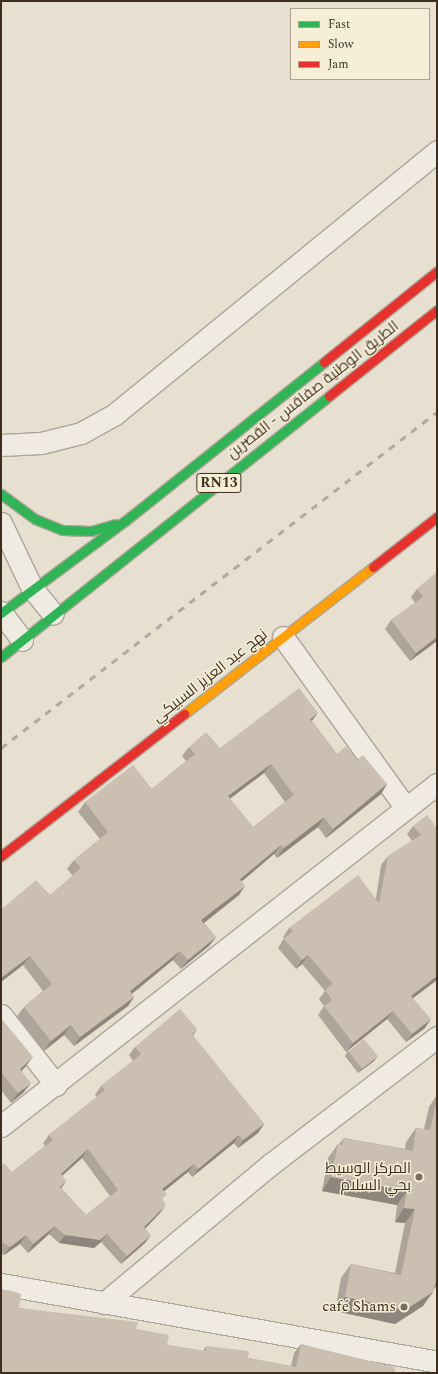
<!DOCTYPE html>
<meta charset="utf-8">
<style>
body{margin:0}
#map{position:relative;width:438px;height:1374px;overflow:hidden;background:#e7e0d1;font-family:Spectral,Cairo,serif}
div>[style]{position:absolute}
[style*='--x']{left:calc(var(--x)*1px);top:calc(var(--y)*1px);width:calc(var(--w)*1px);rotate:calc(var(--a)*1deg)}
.roads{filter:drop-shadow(1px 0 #ada599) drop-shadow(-1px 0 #ada599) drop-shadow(0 1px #ada599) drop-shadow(0 -1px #ada599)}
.street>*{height:21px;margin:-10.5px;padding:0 10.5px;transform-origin:10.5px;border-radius:10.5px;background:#efebe3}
.fast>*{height:9px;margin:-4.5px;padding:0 4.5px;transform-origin:4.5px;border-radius:4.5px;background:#30b455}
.slow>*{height:9px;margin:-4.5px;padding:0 4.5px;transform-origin:4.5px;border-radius:4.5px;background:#ff9f0a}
.jam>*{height:9px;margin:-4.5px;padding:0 4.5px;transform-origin:4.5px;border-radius:4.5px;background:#e5322d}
.rail>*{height:3px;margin-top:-1.5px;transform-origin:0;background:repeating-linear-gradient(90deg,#afaaa2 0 7px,transparent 0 14px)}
.wall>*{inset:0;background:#afa499}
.shaded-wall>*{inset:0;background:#8e867d}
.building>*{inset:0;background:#cbbfb2;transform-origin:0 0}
.dots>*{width:11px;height:11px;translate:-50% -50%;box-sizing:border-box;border:2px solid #f7eed8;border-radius:50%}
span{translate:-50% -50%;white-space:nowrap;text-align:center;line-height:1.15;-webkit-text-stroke:3px #f7eed8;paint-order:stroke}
.shield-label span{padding:1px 3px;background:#f7eed8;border:1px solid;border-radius:3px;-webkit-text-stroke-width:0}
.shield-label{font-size:14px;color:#3d2e20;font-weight:700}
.street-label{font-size:15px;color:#3d2e20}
.poi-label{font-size:15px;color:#3d2e20}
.right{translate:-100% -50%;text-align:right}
.frame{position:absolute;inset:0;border:2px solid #3d2e20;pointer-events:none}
.legend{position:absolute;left:290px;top:8px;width:140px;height:72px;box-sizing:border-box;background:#f7eed8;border:1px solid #ada18e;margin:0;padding:5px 7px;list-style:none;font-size:12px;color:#3d2e20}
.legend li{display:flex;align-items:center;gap:8px;height:20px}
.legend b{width:20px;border:1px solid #ada18e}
</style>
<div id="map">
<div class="roads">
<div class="street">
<i style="--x:1;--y:445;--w:40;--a:-2.9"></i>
<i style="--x:41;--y:443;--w:41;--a:-14"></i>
<i style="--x:81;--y:433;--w:39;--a:-29"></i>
<i style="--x:115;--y:414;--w:416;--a:-39.2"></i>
<i style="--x:1;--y:523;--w:72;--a:64.5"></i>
<i style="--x:32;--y:588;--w:33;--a:51"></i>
<i style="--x:1;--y:612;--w:35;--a:53"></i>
<i style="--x:283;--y:637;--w:209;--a:54.3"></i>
<i style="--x:1;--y:1015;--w:89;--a:51.8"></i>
<i style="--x:1;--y:1126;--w:554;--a:-38.11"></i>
<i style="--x:1;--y:1284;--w:443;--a:10.1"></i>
<i style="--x:104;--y:1303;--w:217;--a:-39.8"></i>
<i style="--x:271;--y:1164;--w:209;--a:-37.4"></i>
</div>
<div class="fast">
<i style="--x:1;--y:494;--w:42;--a:36.3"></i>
<i style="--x:35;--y:519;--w:29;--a:22"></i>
<i style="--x:62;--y:530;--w:29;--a:2"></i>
<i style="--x:91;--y:531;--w:25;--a:-16"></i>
<i style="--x:1;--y:613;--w:154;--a:-36.6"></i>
<i style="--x:125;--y:521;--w:255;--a:-38.6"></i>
<i style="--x:1;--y:657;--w:419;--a:-38.5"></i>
</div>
<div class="slow">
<i style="--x:184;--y:714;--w:239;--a:-37.9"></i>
</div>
<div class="jam">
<i style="--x:324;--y:362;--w:145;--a:-38.8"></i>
<i style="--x:329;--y:396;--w:138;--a:-38.5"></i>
<i style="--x:373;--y:567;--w:81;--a:-38"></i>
<i style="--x:1;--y:856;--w:232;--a:-37.8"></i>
</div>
</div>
<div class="rail">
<i style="--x:1;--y:748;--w:550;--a:-37.62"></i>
</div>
<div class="wall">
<i style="clip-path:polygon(437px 572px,437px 641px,410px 661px,385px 629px,391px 620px,415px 603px,411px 597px,417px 589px)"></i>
<i style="clip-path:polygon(evenodd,312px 721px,337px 754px,357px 760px,387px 784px,381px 794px,326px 838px,318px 827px,277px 858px,274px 854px,242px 881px,239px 895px,204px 923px,216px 937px,209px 946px,181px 969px,173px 960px,132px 994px,134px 997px,128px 1006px,74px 1046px,64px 1035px,44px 1051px,17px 1016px,24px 1007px,43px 991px,23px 965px,1px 982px,1px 906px,3px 908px,50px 895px,73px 876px,67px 869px,74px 860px,100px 839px,78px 812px,85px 802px,152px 789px,186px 761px,182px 756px,189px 747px,220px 748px,312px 721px,264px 773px,285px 802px,253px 827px,230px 799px,264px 773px)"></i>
<i style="clip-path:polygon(413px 826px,437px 828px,437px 980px,413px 998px,425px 1028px,406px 1042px,387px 1019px,346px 1052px,318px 1015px,324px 1006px,319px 999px,325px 991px,302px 964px,296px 969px,278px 948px,284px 938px,283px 937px,289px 928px,376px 898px,381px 865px,388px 856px,412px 841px,407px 834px)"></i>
<i style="clip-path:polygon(1px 1018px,26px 1066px,22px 1070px,24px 1092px,11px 1103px,1px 1090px)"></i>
<i style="clip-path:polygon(evenodd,197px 1029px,193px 1036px,264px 1124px,258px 1133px,238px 1148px,234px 1143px,192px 1177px,188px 1172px,164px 1191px,160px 1213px,145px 1229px,145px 1243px,121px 1264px,101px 1242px,94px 1248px,59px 1243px,49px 1234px,28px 1253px,20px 1244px,4px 1255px,1px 1253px,1px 1165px,12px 1172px,45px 1146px,43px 1143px,49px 1135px,97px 1097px,95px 1095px,101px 1086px,133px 1061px,129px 1055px,135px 1047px,197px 1029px,82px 1158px,110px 1196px,86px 1215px,61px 1188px,66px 1181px,62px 1176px,82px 1158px)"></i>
<i style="clip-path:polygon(348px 1051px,374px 1061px,358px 1073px,345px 1056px)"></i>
<i style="clip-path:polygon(437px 1095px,437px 1285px,423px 1306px,395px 1324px,335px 1311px,341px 1278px,351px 1264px,395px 1273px,405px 1223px,395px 1222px,397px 1205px,322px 1191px,328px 1158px,338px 1144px,339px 1144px,344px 1138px,405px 1149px,406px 1142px,416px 1128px,424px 1129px,429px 1107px)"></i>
<i style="clip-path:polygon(19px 1308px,136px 1329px,167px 1345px,203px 1351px,206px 1346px,248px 1358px,291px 1366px,294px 1353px,301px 1344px,396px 1373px,1px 1373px)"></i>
</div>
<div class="shaded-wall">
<i style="clip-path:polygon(437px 637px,437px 641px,410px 661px,416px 653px)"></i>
<i style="clip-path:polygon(318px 713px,311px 722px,310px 719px)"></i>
<i style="clip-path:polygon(271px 764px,264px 773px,221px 805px,228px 796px)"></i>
<i style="clip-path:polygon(387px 784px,381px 794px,326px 838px,333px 829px)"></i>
<i style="clip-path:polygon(324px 817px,318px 827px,277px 858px,284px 848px)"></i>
<i style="clip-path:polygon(281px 845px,274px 854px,233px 889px,240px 879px)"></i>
<i style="clip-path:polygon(245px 886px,239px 895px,195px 930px,201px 920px)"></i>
<i style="clip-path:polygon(216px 937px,209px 946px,181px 969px,188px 960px)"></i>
<i style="clip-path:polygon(180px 951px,173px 960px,123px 1001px,130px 991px)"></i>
<i style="clip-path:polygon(308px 955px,302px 964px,296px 969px,302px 960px)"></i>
<i style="clip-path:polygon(30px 956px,23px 965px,1px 982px,1px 978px)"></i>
<i style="clip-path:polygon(437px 976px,437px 980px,404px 1005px,411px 996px)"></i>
<i style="clip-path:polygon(134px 997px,128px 1006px,74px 1046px,80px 1037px)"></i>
<i style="clip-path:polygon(393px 1011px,387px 1019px,346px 1052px,353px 1043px)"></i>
<i style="clip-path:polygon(431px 1019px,425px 1028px,406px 1042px,412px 1034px)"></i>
<i style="clip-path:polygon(71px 1025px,64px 1035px,44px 1051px,51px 1041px)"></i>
<i style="clip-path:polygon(378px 1056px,374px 1061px,358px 1073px,362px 1069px)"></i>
<i style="clip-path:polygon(33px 1057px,26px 1066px,14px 1079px,20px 1069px)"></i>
<i style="clip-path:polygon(31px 1083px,24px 1092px,11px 1103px,18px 1093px)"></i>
<i style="clip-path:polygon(264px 1124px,258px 1133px,238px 1148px,243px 1140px)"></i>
<i style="clip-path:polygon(239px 1135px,234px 1143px,192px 1177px,198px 1169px)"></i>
<i style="clip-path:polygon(88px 1149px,82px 1158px,55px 1182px,61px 1174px)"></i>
<i style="clip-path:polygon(194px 1164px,188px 1172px,157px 1197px,162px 1189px)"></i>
<i style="clip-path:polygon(331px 1177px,407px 1191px,397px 1205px,322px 1191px)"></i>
<i style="clip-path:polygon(66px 1181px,61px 1189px,60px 1187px)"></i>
<i style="clip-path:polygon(166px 1205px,160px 1213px,138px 1236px,144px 1227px)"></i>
<i style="clip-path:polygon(404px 1208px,415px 1209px,405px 1223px,395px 1222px)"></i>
<i style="clip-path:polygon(55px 1226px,49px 1234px,28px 1253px,33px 1244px)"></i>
<i style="clip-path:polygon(107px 1234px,101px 1242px,94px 1248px,59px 1243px,65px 1235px)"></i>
<i style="clip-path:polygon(26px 1235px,20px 1244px,4px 1255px,10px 1247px)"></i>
<i style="clip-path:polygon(151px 1235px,145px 1243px,121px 1264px,127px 1256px)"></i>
<i style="clip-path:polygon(437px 1276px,437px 1285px,433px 1290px)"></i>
<i style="clip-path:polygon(433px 1292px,423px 1306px,395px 1324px,335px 1311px,345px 1297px)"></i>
</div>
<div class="building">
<i style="clip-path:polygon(437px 572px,437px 637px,416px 653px,391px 620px,423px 597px,417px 589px)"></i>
<i style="clip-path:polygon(evenodd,299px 688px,318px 713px,310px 719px,337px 754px,346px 746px,357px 760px,363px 755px,387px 784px,333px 829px,324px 817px,284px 848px,281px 845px,240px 879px,245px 886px,201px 920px,216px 937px,188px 960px,180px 951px,130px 991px,134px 997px,80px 1037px,71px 1025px,51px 1041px,24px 1007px,52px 984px,30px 956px,1px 978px,1px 905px,3px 908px,36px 880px,50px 895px,81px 868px,74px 860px,108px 832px,85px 802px,133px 765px,152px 789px,195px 754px,189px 747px,206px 732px,220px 748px,299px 688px,271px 764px,294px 795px,253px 827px,228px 796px,271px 764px)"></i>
<i style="clip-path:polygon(427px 815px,437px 828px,437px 976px,411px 996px,431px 1019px,412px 1034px,393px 1011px,353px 1043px,324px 1006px,332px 1000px,325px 990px,333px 984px,308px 955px,302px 960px,284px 939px,293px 931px,289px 928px,358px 875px,379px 903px,388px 856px,421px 835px,413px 826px)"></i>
<i style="clip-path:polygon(evenodd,180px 1009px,197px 1029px,192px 1034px,264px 1124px,243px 1140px,239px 1135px,198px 1169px,194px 1164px,162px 1189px,167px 1194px,162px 1199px,166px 1205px,144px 1227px,151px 1235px,127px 1256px,107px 1234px,100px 1240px,65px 1235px,55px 1226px,33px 1244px,26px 1235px,10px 1247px,1px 1242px,1px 1165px,4px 1163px,12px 1172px,53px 1140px,49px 1135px,105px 1090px,101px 1086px,141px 1054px,135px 1047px,180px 1009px,88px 1149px,118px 1190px,86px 1215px,60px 1187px,66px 1181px,61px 1174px,88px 1149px)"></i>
<i style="clip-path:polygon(1px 1018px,33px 1057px,20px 1069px,31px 1083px,18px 1093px,1px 1072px)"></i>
<i style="left:364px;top:1039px;width:22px;height:20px;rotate:51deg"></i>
<i style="clip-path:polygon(437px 1100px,437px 1278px,433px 1292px,405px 1310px,345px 1297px,351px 1264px,401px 1275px,415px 1209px,404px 1208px,407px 1191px,331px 1177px,338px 1144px,342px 1145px,344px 1138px,413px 1151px,416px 1128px,430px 1130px)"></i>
<i style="clip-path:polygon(1px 1289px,12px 1291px,21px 1294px,19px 1308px,138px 1322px,136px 1329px,169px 1335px,167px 1345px,206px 1351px,206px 1346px,249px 1351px,248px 1358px,296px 1367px,301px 1344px,394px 1367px,396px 1373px,1px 1373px)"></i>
</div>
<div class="dots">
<i style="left:419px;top:1177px;background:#786c5e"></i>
<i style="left:404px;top:1307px;background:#786c5e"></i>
</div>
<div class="shield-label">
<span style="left:219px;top:483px">RN13</span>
</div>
<div class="street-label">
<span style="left:313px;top:390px;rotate:-38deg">الطريق الوطنية صفاقس - القصرين</span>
<span style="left:210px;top:676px;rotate:-38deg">نهج عبد العزيز السبيكي</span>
</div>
<div class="poi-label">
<span class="right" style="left:411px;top:1177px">المركز الوسيط<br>بحي السلام</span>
<span class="right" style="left:396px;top:1307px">café Shams</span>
</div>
<div class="frame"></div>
<ul class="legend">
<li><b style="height:5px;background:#30b455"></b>Fast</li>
<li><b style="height:5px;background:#ff9f0a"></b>Slow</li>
<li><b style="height:5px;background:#e5322d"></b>Jam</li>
</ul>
</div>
